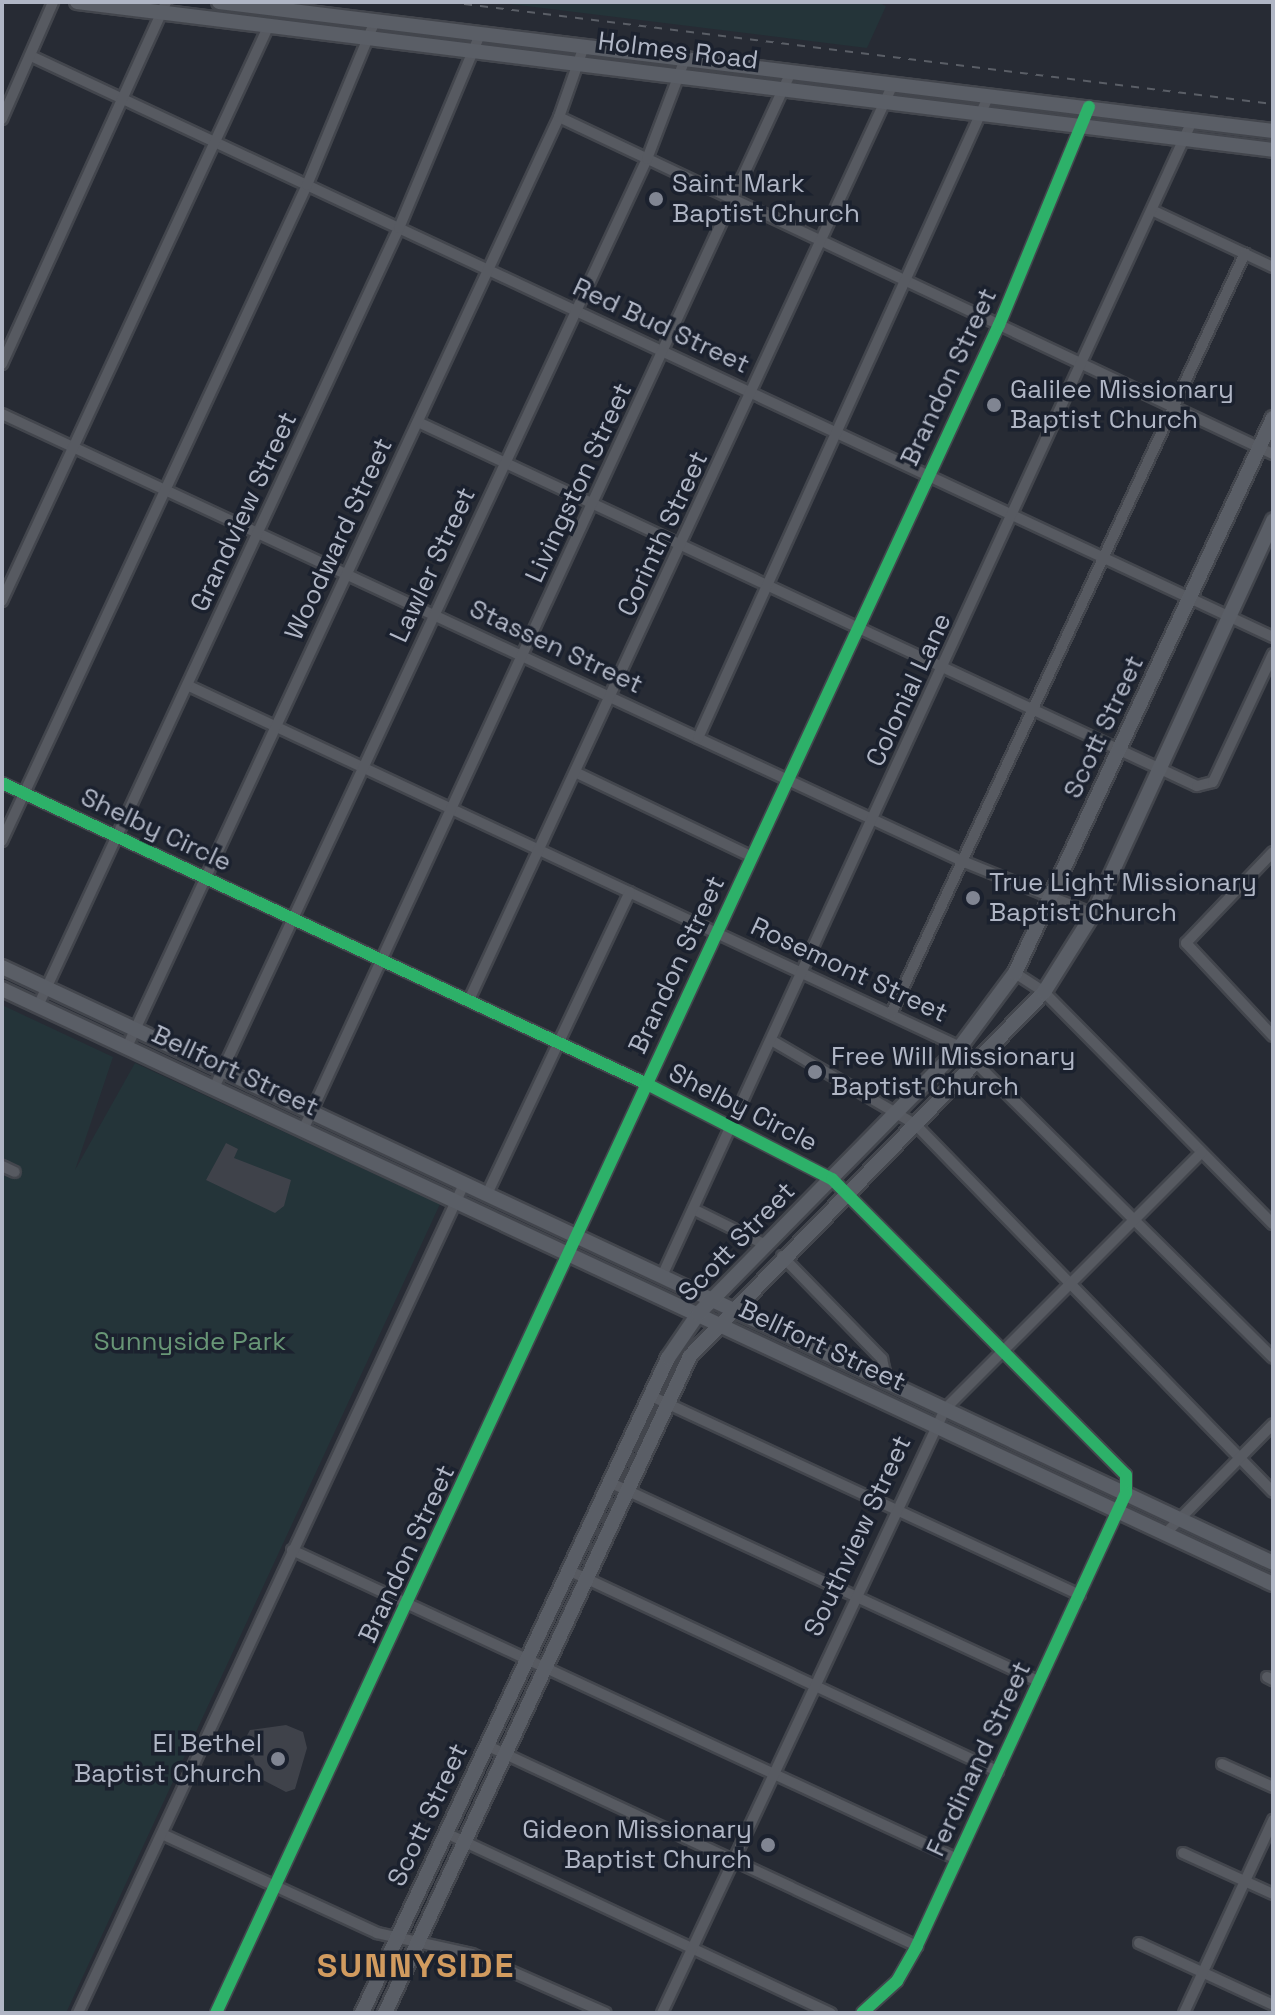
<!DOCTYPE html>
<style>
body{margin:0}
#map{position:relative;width:1275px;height:2015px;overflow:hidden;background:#272b34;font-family:"Space Grotesk",sans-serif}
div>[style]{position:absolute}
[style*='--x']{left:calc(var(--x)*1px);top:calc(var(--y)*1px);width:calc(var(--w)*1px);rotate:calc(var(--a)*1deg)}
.green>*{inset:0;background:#243439}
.building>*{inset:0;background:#3f424a}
.roads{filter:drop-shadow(2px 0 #43464d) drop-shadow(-2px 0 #43464d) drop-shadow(0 2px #43464d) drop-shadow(0 -2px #43464d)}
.street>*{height:10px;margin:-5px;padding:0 5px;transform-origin:5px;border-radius:5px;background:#575a61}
.secondary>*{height:14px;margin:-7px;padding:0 7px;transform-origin:7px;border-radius:7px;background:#5a5e66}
.rail>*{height:2px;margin-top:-1px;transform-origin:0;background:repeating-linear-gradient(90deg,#5a5e66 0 8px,transparent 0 16px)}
.cycleway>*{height:12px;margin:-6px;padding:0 6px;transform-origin:6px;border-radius:6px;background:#2db169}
.dots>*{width:22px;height:22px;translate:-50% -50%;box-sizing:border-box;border:4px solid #1b212e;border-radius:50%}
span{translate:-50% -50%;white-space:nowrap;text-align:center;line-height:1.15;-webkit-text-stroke:7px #1b212e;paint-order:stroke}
.street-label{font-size:26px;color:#b0b6c5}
.poi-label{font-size:26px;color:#b0b6c5}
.left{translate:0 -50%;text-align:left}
.right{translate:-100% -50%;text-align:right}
.park-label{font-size:26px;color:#689676}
.district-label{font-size:34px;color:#d19b5f;font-weight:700;letter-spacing:2px}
.frame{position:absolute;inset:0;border:4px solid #b0b6c5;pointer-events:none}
</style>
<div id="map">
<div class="green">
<i style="clip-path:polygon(493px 2px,877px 2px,886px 6px,867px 48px)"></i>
<i style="clip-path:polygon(2px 1005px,113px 1057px,75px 1170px,135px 1063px,440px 1204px,66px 2013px,2px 2013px)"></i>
</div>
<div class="building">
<i style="clip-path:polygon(226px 1143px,238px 1149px,234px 1158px,291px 1180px,284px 1206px,275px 1213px,206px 1180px)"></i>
<i style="clip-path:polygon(286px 1725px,303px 1732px,307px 1748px,295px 1789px,286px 1792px,261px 1779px,253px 1758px,239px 1750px,250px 1730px)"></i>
</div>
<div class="roads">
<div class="street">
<i style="--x:31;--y:56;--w:1371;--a:25.07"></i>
<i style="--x:559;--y:117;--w:790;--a:25.27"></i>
<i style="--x:2;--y:119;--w:128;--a:-66.4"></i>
<i style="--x:1156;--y:212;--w:129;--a:25.2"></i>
<i style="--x:2;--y:364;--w:397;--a:-65.6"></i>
<i style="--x:2;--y:414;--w:1059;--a:24.97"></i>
<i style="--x:962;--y:861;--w:141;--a:22"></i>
<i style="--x:418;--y:422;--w:860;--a:25.05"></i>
<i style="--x:1197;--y:786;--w:16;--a:-14"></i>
<i style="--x:1213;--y:782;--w:141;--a:-64.9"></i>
<i style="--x:2;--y:601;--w:635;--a:-65.13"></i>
<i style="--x:189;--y:686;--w:851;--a:25.09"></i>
<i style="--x:960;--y:1047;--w:441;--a:44.8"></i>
<i style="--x:698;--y:738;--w:706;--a:-65.65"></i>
<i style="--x:577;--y:773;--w:194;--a:25.6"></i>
<i style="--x:2;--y:783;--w:712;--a:25.02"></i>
<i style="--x:647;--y:1084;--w:208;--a:27.2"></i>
<i style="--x:832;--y:1179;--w:417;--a:45.2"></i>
<i style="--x:1126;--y:1475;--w:18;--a:90"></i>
<i style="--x:1126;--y:1493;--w:499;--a:114.8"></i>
<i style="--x:917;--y:1946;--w:40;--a:119.7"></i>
<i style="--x:897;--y:1981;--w:47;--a:137.6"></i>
<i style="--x:2;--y:841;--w:723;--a:-65.06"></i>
<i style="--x:307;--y:185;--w:178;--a:-67.5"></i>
<i style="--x:1273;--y:852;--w:126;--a:133.7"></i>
<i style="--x:1186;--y:943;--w:127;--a:46.9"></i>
<i style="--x:1015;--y:973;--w:35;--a:33"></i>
<i style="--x:1044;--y:992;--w:326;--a:45.4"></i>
<i style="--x:469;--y:1000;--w:1009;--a:-65.16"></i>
<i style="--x:38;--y:1006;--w:858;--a:-65.11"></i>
<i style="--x:399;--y:228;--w:210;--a:-67.3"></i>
<i style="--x:891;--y:1014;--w:839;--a:-65.05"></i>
<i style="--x:771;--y:1040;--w:167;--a:30.3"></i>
<i style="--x:915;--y:1124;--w:513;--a:45.79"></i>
<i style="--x:127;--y:1047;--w:1025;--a:-65.08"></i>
<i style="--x:559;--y:117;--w:75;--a:-70.6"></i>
<i style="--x:214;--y:1088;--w:1025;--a:-65.01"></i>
<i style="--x:647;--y:159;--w:107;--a:-69.2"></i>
<i style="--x:303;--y:1130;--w:1165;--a:-65.24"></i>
<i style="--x:2;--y:1166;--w:14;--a:25"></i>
<i style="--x:487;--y:1194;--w:334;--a:-64.7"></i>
<i style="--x:693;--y:1209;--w:81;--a:26.3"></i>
<i style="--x:782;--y:1256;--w:144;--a:45.8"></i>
<i style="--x:882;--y:1359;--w:23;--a:77"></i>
<i style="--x:662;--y:1276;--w:1271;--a:-65.35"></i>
<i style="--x:649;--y:1395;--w:475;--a:24.9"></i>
<i style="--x:609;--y:1482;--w:474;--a:24.9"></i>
<i style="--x:1165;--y:1534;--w:154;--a:-45.5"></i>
<i style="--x:292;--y:1550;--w:733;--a:24.92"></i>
<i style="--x:568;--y:1570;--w:475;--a:25.1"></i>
<i style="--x:1267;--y:1677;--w:7;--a:27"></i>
<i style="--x:486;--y:1745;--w:476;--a:25"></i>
<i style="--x:1222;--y:1764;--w:56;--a:24.3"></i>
<i style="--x:446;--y:1833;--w:425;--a:25.1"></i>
<i style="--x:162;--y:1834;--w:237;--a:24.7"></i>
<i style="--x:377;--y:1933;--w:97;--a:12.5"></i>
<i style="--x:472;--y:1954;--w:146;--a:23.8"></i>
<i style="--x:1183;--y:1853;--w:99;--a:24.5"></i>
<i style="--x:1139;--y:1943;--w:148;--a:24.8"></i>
<i style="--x:78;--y:2013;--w:914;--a:-65.03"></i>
<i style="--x:216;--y:2013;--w:1861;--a:-65.12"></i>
<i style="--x:999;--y:325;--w:236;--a:-67.6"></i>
<i style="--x:662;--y:2013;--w:667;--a:-64.89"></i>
<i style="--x:945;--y:1409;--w:363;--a:-45"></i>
<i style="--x:1184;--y:2013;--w:213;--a:-65.2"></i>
</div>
<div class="secondary">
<i style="--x:77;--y:2;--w:1205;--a:7.05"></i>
<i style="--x:219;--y:2;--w:1062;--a:6.98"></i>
<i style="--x:2;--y:967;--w:1404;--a:25.12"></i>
<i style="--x:2;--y:989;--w:1403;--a:25.09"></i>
<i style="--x:362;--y:2013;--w:723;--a:-64.96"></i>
<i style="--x:668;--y:1358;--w:53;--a:-55.7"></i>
<i style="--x:698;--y:1314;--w:374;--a:-45.5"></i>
<i style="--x:960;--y:1047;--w:92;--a:-53.4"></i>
<i style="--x:1015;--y:973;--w:612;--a:-65.07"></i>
<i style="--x:385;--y:2013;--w:724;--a:-65.1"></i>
<i style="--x:690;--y:1356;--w:508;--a:-45.8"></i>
<i style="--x:1044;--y:992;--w:92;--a:-57.9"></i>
<i style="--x:1093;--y:914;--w:433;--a:-65.4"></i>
</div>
</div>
<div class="rail">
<i style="--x:448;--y:2;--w:831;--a:7.05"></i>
</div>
<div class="cycleway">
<i style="--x:2;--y:783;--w:712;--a:25.02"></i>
<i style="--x:647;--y:1084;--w:208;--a:27.2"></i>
<i style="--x:832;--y:1179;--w:417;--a:45.2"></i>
<i style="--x:1126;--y:1475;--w:18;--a:90"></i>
<i style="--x:1126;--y:1493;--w:499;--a:114.8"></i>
<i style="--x:917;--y:1946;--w:40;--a:119.7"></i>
<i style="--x:897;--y:1981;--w:47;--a:137.6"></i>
<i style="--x:216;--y:2013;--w:1861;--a:-65.12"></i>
<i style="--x:999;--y:325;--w:236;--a:-67.6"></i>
</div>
<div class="dots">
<i style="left:656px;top:199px;background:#808592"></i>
<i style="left:994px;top:405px;background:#808592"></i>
<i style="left:973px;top:898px;background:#808592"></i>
<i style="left:815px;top:1072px;background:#808592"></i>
<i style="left:278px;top:1759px;background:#808592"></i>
<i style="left:768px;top:1845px;background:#808592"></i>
</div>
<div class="street-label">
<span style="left:678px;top:51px;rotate:7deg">Holmes Road</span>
<span style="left:661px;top:326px;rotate:25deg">Red Bud Street</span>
<span style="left:949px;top:377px;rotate:-65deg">Brandon Street</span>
<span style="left:579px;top:483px;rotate:-65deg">Livingston Street</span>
<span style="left:244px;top:512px;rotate:-65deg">Grandview Street</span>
<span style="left:663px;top:534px;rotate:-65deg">Corinth Street</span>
<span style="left:339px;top:539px;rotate:-65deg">Woodward Street</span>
<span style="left:433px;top:565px;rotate:-65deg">Lawler Street</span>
<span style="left:556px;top:647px;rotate:25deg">Stassen Street</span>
<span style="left:909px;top:690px;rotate:-65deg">Colonial Lane</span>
<span style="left:1104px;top:727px;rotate:-65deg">Scott Street</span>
<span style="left:156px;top:830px;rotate:25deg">Shelby Circle</span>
<span style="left:677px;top:965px;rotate:-65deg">Brandon Street</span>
<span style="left:849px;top:970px;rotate:25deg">Rosemont Street</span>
<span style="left:235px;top:1071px;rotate:25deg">Bellfort Street</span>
<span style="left:743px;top:1108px;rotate:27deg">Shelby Circle</span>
<span style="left:737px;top:1242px;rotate:-46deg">Scott Street</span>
<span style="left:822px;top:1346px;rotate:25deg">Bellfort Street</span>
<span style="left:858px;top:1536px;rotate:-65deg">Southview Street</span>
<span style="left:407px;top:1554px;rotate:-65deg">Brandon Street</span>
<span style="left:979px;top:1759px;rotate:-65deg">Ferdinand Street</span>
<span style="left:428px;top:1815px;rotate:-65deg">Scott Street</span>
</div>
<div class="poi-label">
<span class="left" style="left:672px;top:199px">Saint Mark<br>Baptist Church</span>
<span class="left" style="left:1010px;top:405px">Galilee Missionary<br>Baptist Church</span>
<span class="left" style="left:989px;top:898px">True Light Missionary<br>Baptist Church</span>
<span class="left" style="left:831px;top:1072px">Free Will Missionary<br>Baptist Church</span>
<span class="right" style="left:262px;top:1759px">El Bethel<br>Baptist Church</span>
<span class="right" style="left:752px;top:1845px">Gideon Missionary<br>Baptist Church</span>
</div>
<div class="park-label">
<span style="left:190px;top:1342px">Sunnyside Park</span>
</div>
<div class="district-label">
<span style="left:416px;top:1966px">SUNNYSIDE</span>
</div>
<div class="frame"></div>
</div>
